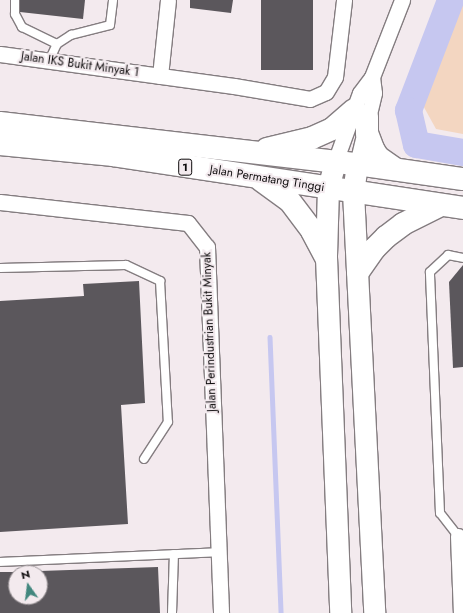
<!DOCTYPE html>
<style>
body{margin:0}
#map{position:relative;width:463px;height:613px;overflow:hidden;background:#f3eaee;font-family:Jost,sans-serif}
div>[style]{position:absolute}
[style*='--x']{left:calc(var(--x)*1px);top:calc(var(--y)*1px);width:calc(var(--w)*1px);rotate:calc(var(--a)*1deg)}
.green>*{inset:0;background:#f3d6c1}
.stream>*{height:4.5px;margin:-2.25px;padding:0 2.25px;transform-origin:2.25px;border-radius:2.25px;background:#c6c7f0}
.river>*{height:27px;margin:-13.5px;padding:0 13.5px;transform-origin:13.5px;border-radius:13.5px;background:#c6c7f0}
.building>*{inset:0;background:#5b575c;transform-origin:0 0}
.roads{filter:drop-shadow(1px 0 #847d80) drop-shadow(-1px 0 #847d80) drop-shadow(0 1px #847d80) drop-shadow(0 -1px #847d80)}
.service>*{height:8px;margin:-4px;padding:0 4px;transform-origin:4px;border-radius:4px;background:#fff}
.minor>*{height:15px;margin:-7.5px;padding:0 7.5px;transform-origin:7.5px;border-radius:7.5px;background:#fff}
.secondary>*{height:21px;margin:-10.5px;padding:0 10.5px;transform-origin:10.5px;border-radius:10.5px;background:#fff}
.trunk>*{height:22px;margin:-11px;padding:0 11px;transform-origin:11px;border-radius:11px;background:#fff}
span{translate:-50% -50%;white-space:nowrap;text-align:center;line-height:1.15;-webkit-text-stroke:4px #f3eaee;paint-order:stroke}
.shield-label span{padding:1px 3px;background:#f3eaee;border:1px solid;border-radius:3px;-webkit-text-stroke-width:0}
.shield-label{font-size:11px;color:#0d0b0c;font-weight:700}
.street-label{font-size:12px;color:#0d0b0c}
.north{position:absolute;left:8px;top:565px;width:40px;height:40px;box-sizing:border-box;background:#f3eaee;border:1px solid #979194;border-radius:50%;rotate:346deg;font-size:11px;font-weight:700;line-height:16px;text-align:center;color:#0d0b0c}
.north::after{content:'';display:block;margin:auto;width:14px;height:18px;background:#42877e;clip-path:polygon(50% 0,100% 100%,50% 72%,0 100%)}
</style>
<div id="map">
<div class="green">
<i style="clip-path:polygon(463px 3px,463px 134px,436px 129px,420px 100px)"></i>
</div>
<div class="stream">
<i style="--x:270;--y:337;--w:276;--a:87.7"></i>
</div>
<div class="river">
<i style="--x:450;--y:0;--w:118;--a:110.9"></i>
<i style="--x:408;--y:110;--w:35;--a:77"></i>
<i style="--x:416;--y:144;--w:48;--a:9.7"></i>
</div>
<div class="building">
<i style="clip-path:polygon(20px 0,85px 0,83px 19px,20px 12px)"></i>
<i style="clip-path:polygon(190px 0,233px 0,231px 13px,190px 8px)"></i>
<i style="left:261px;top:0;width:52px;height:70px"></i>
<i style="clip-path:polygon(463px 265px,463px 367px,453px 368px,449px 282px)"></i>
<i style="clip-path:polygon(139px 281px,145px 403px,121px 405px,128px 524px,0 532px,0 301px,84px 296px,83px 284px)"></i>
<i style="clip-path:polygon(158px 567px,160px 613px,0 613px,0 572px,16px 572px,16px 597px,40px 597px,40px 571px)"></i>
</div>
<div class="roads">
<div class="service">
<i style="--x:15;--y:0;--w:14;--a:90"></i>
<i style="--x:15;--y:14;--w:15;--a:62"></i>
<i style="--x:22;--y:27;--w:39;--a:26"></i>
<i style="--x:49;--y:61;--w:19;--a:-65"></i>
<i style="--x:57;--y:44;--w:17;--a:-33"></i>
<i style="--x:71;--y:35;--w:40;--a:-14.4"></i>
<i style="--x:110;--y:25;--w:25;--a:-83"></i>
<i style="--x:0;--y:268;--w:126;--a:-1.4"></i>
<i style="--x:126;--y:265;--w:38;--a:25"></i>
<i style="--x:160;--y:281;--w:141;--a:86.8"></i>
<i style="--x:168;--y:422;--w:44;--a:123"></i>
<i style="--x:458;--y:536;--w:29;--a:-128"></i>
<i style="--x:440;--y:513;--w:241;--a:-92.4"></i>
<i style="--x:430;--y:272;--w:25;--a:-43"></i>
<i style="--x:448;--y:255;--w:15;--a:11"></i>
<i style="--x:0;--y:562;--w:219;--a:-2.6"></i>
<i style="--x:172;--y:613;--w:59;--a:-88.1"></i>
</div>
<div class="minor">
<i style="--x:0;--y:54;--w:236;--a:7.8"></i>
<i style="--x:234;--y:86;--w:77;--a:9.7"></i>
<i style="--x:310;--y:99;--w:17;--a:-24"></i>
<i style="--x:326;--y:92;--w:17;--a:-59"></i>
<i style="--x:335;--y:77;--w:78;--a:-83.3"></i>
<i style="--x:160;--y:76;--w:76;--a:-84"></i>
<i style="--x:335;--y:162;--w:73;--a:-70.1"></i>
<i style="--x:360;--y:93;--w:20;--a:-53"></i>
<i style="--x:372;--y:77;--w:83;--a:-68.7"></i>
<i style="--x:357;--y:164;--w:73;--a:-76.5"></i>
<i style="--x:374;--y:93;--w:16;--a:-97"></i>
<i style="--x:0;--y:202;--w:189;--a:6.4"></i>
<i style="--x:188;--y:223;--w:31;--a:52"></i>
<i style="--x:207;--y:247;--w:366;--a:87.8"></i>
<i style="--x:458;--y:536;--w:77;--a:87.8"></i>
</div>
<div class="secondary">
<i style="--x:335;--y:162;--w:27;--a:105"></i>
<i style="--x:328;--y:188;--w:69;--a:91.7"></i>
<i style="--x:326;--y:257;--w:356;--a:87.7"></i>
<i style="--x:357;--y:164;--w:28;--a:98"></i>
<i style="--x:353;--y:192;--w:422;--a:87.1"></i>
</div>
<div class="trunk">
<i style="--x:367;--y:117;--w:16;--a:90"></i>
<i style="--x:367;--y:133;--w:17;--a:69"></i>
<i style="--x:373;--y:149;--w:9;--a:58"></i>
<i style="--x:378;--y:157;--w:21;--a:35"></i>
<i style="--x:0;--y:123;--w:359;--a:6.6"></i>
<i style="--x:357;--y:164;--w:107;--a:8.1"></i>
<i style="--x:0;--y:144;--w:114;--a:5.6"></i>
<i style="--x:113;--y:155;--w:354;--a:8.6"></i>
<i style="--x:267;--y:149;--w:46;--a:-13.7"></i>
<i style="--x:312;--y:138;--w:22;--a:-24"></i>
<i style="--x:332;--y:129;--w:29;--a:-41"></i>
<i style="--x:261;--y:180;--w:34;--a:36"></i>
<i style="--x:289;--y:200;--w:39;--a:53"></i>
<i style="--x:312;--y:231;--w:30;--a:62"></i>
<i style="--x:358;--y:272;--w:28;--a:-55"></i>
<i style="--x:374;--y:249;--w:17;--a:-45"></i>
<i style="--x:386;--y:237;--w:21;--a:-37"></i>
<i style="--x:403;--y:224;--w:42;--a:-26.6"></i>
</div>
</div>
<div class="shield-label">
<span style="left:185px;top:167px">1</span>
</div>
<div class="street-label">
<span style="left:80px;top:65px;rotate:8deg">Jalan IKS Bukit Minyak 1</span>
<span style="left:267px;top:179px;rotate:9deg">Jalan Permatang Tinggi</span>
<span style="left:210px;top:332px;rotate:-92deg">Jalan Perindustrian Bukit Minyak</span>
</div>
<div class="north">N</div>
</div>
